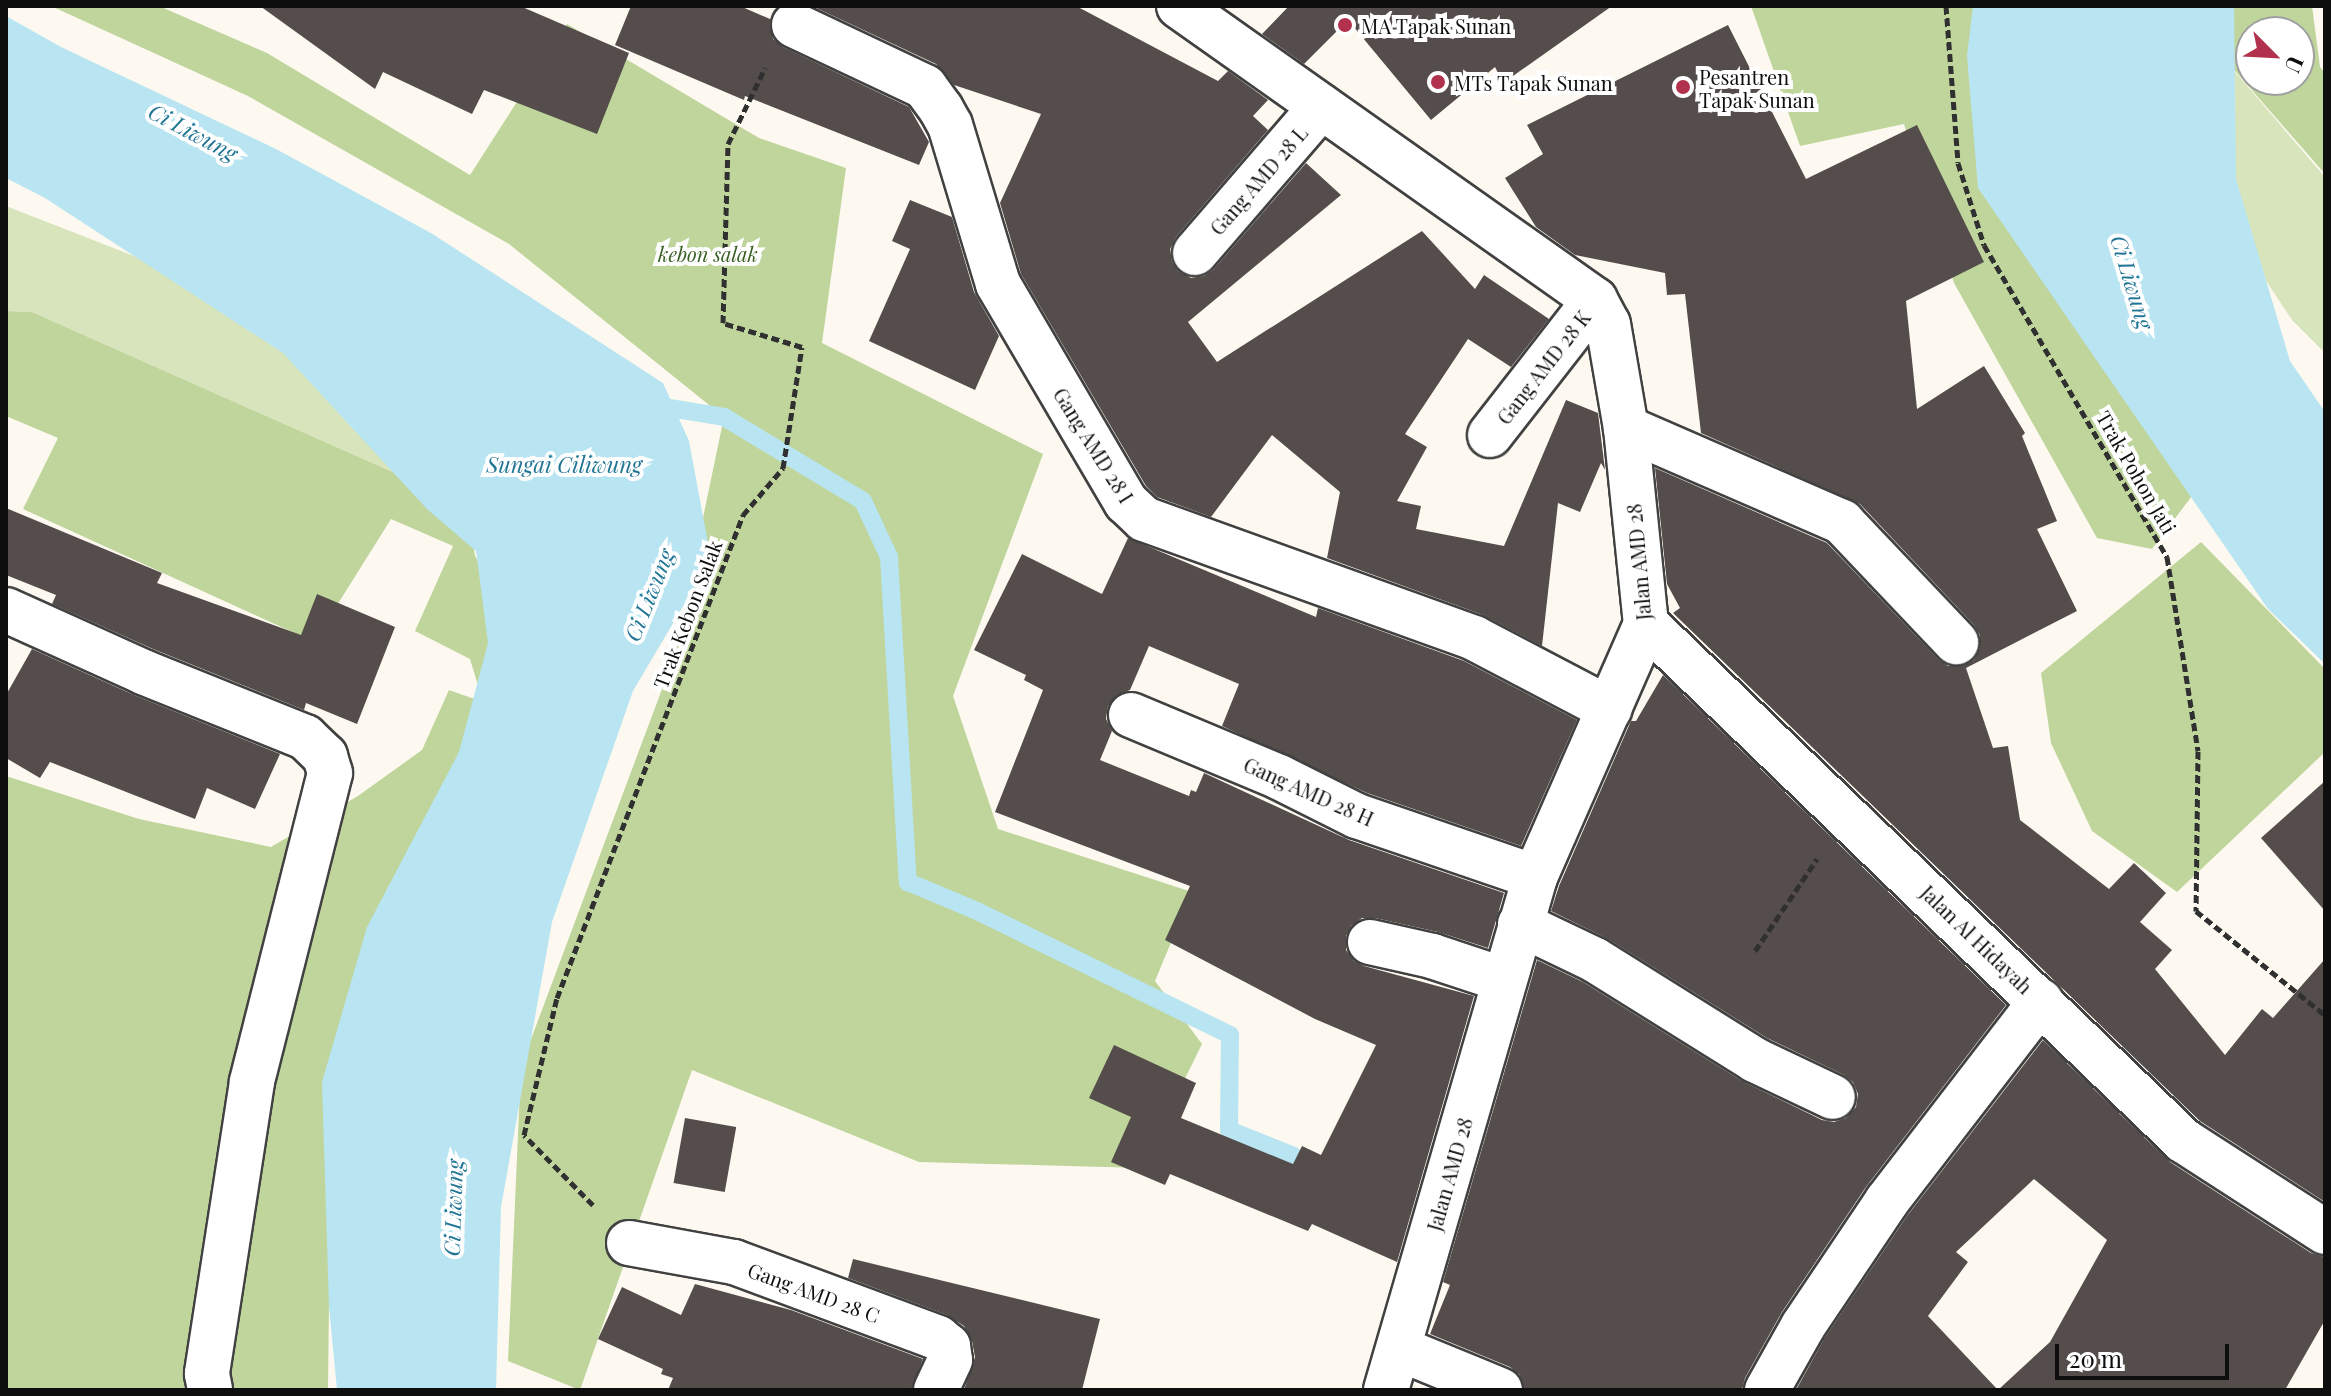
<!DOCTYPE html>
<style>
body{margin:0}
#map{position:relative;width:2331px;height:1396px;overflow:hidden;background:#fef9f0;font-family:"Playfair Display",serif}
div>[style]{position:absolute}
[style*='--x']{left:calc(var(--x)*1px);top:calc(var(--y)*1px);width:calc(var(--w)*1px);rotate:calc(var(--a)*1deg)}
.green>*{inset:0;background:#d8e5bc}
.forest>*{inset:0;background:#bfd59c}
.water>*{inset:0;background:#b8e5f1}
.stream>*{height:18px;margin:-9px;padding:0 9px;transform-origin:9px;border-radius:9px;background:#b8e5f1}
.building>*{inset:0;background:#554d4b;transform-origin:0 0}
.path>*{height:5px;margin-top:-2.5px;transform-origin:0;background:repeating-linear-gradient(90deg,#303030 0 8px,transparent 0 12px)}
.roads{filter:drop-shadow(2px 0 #414141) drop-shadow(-2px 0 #414141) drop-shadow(0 2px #414141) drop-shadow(0 -2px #414141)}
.minor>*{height:44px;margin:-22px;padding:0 22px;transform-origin:22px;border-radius:22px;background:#fff}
.dots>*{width:22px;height:22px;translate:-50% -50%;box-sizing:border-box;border:4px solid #fff;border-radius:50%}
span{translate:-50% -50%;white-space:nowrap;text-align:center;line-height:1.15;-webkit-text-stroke:8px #fff;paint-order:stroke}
.poi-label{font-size:20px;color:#0e0e0e}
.left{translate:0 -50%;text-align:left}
.street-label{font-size:20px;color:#0e0e0e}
.park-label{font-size:20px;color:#3a6023;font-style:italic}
.water-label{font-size:22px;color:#217595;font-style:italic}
.frame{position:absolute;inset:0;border:8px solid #0e0e0e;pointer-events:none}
.north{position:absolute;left:2235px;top:16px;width:80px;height:80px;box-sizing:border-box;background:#fff;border:2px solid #9f9f9f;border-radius:50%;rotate:114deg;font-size:22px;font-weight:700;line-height:32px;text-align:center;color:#0e0e0e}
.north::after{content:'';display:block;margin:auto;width:28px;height:36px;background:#b2314c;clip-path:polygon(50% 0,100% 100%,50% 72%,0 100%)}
.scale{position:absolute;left:2055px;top:1344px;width:174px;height:36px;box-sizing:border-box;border:4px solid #0e0e0e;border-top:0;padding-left:10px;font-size:24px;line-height:28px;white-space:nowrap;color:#0e0e0e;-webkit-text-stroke:6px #fff;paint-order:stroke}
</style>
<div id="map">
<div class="green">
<i style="clip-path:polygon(2195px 25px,2325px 177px,2325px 353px,2292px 320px,2215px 204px)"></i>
<i style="clip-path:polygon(6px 206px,367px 347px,467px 505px,32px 312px,6px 311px)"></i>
</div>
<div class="forest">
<i style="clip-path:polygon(51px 6px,159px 6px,267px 53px,470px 175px,567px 24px,759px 138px,846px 168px,822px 343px,1043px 454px,953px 696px,998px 829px,1192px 892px,1155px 981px,1202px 1044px,1141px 1168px,919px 1162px,692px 1070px,580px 1390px,508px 1361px,521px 1066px,674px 657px,724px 417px,509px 244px,248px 96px)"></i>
<i style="clip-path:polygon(1751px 6px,1993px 6px,2210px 472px,2152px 549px,2097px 538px,1954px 283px,1904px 124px,1800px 146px)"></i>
<i style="clip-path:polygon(evenodd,2199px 6px,2312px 6px,2320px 67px,2325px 73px,2325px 174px,2195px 25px,2199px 6px,2251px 32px,2299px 32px,2299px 80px,2251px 80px,2251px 32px)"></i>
<i style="clip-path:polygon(6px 311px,32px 312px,467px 505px,475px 556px,517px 627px,329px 1301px,328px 1390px,6px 1390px,6px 776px,139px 819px,271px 847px,358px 796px,422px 750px,449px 690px,483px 702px,470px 659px,415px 631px,453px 546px,391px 519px,314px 642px,23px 509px,58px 438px,6px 416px)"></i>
<i style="clip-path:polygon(2201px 542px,2325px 669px,2325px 752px,2177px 892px,2092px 831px,2051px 743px,2041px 673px)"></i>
</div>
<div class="water">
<i style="clip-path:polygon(1973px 6px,2234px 6px,2236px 179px,2290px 361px,2325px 412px,2325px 664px,2268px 609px,1978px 188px,1967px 56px)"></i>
<i style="clip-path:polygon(6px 16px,61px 47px,276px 149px,431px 233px,663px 383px,689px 441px,711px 559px,633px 691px,552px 922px,501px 1207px,496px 1390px,337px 1390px,329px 1307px,322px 1082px,367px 927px,459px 752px,488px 643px,476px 551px,427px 509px,283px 353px,45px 198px,6px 178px)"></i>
</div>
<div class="stream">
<i style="--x:651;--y:405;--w:74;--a:9.3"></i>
<i style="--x:724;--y:417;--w:162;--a:31.1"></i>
<i style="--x:863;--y:501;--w:62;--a:65.1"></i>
<i style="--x:889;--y:557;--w:326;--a:86.7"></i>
<i style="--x:908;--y:882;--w:75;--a:22.8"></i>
<i style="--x:977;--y:911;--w:282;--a:26.1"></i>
<i style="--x:1230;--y:1035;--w:95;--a:90.6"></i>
<i style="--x:1229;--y:1130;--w:70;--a:21.8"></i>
</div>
<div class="building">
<i style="clip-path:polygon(260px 6px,520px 6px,629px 53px,597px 134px,484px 90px,472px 114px,383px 72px,375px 89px)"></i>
<i style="clip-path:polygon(631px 6px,740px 6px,770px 19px,773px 39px,783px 47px,909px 107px,929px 142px,919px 165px,745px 96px,744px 100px,615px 45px)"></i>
<i style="clip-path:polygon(812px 6px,1076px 6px,1218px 81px,1228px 71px,1268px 100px,1253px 116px,1268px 130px,1176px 237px,1170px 249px,1172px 262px,1178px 271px,1191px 278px,1204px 276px,1213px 270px,1306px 163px,1341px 195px,1188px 322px,1217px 362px,1422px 231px,1475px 289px,1484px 275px,1549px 319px,1511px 367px,1468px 339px,1405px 434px,1427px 447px,1397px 501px,1421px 506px,1416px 529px,1504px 546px,1566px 400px,1598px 413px,1605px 470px,1601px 463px,1580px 512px,1558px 503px,1542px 646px,1483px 615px,1327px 558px,1340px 492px,1272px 435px,1211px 517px,1157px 497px,1146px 486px,1021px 274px,1000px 203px,1041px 114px,954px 85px,936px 64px)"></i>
<i style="clip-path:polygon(1289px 6px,1612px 6px,1503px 83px,1495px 67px,1431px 120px,1348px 20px,1304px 64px,1262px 34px)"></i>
<i style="clip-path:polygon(1728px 25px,1806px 179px,1917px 125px,1984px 262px,1906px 301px,1917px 409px,1984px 366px,2025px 433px,2022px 436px,2057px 521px,2037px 529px,2077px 611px,1966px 668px,1993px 748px,2008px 746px,2020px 820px,2109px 889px,2134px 863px,2166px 893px,2140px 922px,2172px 950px,2155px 969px,2225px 1055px,2262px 1009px,2273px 1018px,2325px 959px,2325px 1202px,2200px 1121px,1673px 613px,1680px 608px,1667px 584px,1655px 468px,1827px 543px,1938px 659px,1948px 666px,1963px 666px,1974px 660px,1980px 648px,1980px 635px,1974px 625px,1860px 504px,1701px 433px,1685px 294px,1667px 295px,1665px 273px,1575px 255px,1536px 227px,1505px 178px,1543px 154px,1527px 125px)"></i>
<i style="clip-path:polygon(910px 200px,952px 217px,974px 292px,999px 336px,975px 390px,869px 341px,910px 249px,892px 241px)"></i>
<i style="clip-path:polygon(6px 508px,162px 573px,157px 583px,301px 635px,317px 594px,395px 627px,357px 724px,306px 703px,304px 710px,153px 649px,52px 604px,56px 595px,6px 575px)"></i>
<i style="clip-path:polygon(1128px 538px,1316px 617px,1318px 608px,1464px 661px,1577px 720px,1521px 846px,1367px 793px,1222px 726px,1239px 684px,1149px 646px,1130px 690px,1117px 695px,1108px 706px,1106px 719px,1112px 731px,1100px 760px,1189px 796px,1191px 790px,1196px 792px,1204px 773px,1349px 840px,1504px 893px,1488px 948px,1438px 932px,1375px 918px,1362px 918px,1351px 926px,1346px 936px,1346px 950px,1354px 961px,1364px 966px,1474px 996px,1397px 1262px,1312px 1224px,1308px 1231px,1170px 1174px,1165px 1185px,1111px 1162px,1131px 1117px,1089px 1098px,1114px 1045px,1196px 1083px,1181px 1118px,1293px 1164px,1302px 1146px,1321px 1155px,1376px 1045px,1315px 1019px,1165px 940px,1190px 886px,995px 812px,1043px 690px,1024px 680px,1026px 675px,974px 650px,1022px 554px,1102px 594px)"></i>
<i style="clip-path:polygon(32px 649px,134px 695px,280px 754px,255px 809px,207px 788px,195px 819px,50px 762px,40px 778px,6px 758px,6px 695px)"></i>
<i style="clip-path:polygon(1663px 675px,2006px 1005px,1866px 1187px,1782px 1312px,1745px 1378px,1742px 1390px,1524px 1390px,1520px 1375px,1510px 1367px,1430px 1334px,1450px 1285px,1443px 1282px,1537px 960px,1583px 982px,1742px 1081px,1822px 1120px,1834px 1122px,1846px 1118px,1856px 1107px,1858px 1094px,1853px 1082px,1844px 1075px,1767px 1038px,1608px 939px,1551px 911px,1559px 886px,1631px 721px,1636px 721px)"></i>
<i style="clip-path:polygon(2325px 781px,2325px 911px,2261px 838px)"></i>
<i style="clip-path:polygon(2043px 1040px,2170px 1162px,2311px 1253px,2325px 1257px,2325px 1320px,2285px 1390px,1998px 1390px,2050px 1342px,2107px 1240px,2034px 1179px,1956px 1252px,1968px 1262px,1928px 1316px,1998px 1390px,1796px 1390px,1824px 1339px,1907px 1216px)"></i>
<i style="left:685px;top:1118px;width:52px;height:66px;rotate:10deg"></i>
<i style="clip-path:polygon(853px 1259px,1100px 1319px,1082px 1390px,964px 1390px,975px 1357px,972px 1341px,964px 1326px,947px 1315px,848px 1278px)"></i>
<i style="clip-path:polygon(695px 1284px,791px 1310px,923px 1359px,911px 1390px,668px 1390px,673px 1378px,661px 1374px,663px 1369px,598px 1339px,622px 1287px,681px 1315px)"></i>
</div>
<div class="path">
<i style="--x:1946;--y:6;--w:157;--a:85.6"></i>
<i style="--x:1958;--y:163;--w:86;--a:72.4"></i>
<i style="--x:1984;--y:245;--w:362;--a:59.6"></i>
<i style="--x:2167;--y:557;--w:196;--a:80.9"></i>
<i style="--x:2198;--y:751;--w:160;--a:90.7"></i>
<i style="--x:2196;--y:911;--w:166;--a:38.9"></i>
<i style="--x:1755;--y:951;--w:111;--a:-56"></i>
<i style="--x:593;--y:1205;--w:98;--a:-134.6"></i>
<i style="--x:524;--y:1135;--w:141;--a:-76.5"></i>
<i style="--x:557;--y:998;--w:518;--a:-68.94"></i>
<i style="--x:743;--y:515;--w:62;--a:-49.6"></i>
<i style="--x:783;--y:468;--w:122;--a:-81.1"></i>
<i style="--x:802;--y:347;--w:83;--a:-163.1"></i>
<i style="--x:723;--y:323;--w:179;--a:-88.4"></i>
<i style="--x:728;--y:144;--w:85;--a:-64"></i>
</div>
<div class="roads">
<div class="minor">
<i style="--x:1179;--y:6;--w:509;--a:35.25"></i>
<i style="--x:1595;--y:300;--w:27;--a:62"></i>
<i style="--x:1608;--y:324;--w:106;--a:80.2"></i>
<i style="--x:1626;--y:428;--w:197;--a:84.2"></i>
<i style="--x:1646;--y:624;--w:276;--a:113.7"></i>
<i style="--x:1535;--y:877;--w:534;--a:106.2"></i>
<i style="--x:794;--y:25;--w:145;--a:25.3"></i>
<i style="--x:925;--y:87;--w:27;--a:54"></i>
<i style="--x:941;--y:109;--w:18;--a:61"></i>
<i style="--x:950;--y:125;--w:166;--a:73.2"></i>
<i style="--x:998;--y:284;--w:253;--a:59.6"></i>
<i style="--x:1126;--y:502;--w:25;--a:43"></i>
<i style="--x:1144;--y:519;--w:351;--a:19.8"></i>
<i style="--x:1474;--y:638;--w:153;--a:27.7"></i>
<i style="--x:1195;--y:253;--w:193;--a:-49.2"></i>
<i style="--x:1626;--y:428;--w:236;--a:23.5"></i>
<i style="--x:1842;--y:522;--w:166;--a:46.5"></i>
<i style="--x:1490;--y:435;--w:171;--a:-52.1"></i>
<i style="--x:6;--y:610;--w:150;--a:24.3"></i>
<i style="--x:143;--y:672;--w:175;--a:21.9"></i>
<i style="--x:305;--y:737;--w:28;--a:44"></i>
<i style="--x:325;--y:756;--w:18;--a:74"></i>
<i style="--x:330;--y:773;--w:319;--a:104.2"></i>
<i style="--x:252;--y:1082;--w:295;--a:98.8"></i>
<i style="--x:207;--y:1374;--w:16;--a:79"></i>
<i style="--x:1646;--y:624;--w:746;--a:43.86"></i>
<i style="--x:2184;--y:1141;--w:168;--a:32.8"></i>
<i style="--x:1131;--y:715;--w:160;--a:22.7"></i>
<i style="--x:1279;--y:777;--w:87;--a:26.6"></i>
<i style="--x:1357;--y:816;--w:188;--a:18.9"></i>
<i style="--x:1520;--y:924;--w:83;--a:25.6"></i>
<i style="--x:1595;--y:960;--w:189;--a:32"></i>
<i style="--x:1755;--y:1060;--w:86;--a:25.4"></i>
<i style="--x:1370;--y:942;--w:64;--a:12.7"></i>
<i style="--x:1432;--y:956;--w:76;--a:18.4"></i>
<i style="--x:629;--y:1243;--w:107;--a:10.3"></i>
<i style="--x:734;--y:1262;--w:218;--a:20.4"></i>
<i style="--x:938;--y:1338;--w:13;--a:39"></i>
<i style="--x:948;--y:1346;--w:14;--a:82"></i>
<i style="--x:950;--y:1360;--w:33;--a:115"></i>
<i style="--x:1400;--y:1349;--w:108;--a:22.3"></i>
<i style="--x:1767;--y:1390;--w:73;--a:-60.6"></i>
<i style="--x:1803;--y:1326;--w:151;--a:-56.1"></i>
<i style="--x:1887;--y:1201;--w:252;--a:-52.4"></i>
</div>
</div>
<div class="dots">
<i style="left:1345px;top:25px;background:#b2314c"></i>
<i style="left:1438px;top:82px;background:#b2314c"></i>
<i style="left:1683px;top:87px;background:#b2314c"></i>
</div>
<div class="poi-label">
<span class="left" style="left:1361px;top:25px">MA Tapak Sunan</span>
<span class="left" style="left:1699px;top:88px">Pesantren<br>Tapak Sunan</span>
<span class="left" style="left:1454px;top:82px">MTs Tapak Sunan</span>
</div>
<div class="street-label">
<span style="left:1258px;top:180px;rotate:-49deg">Gang AMD 28 L</span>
<span style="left:1543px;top:367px;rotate:-52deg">Gang AMD 28 K</span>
<span style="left:1094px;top:445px;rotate:58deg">Gang AMD 28 I</span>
<span style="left:2137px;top:472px;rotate:60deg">Trak Pohon Jati</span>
<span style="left:1638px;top:562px;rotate:-95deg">Jalan AMD 28</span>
<span style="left:687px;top:614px;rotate:-69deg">Trak Kebon Salak</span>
<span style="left:1309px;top:791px;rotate:24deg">Gang AMD 28 H</span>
<span style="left:1977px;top:939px;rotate:44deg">Jalan Al Hidayah</span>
<span style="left:1449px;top:1174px;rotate:-74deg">Jalan AMD 28</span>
<span style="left:814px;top:1292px;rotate:20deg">Gang AMD 28 C</span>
</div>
<div class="park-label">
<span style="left:708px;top:253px">kebon salak</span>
</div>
<div class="water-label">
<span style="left:193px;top:132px;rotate:28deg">Ci Liwung</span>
<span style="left:2132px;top:282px;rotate:73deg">Ci Liwung</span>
<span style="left:564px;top:465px">Sungai Ciliwung</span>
<span style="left:649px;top:595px;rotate:-68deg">Ci Liwung</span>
<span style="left:453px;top:1208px;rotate:-88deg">Ci Liwung</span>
</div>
<div class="frame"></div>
<div class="north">U</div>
<div class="scale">20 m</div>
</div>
